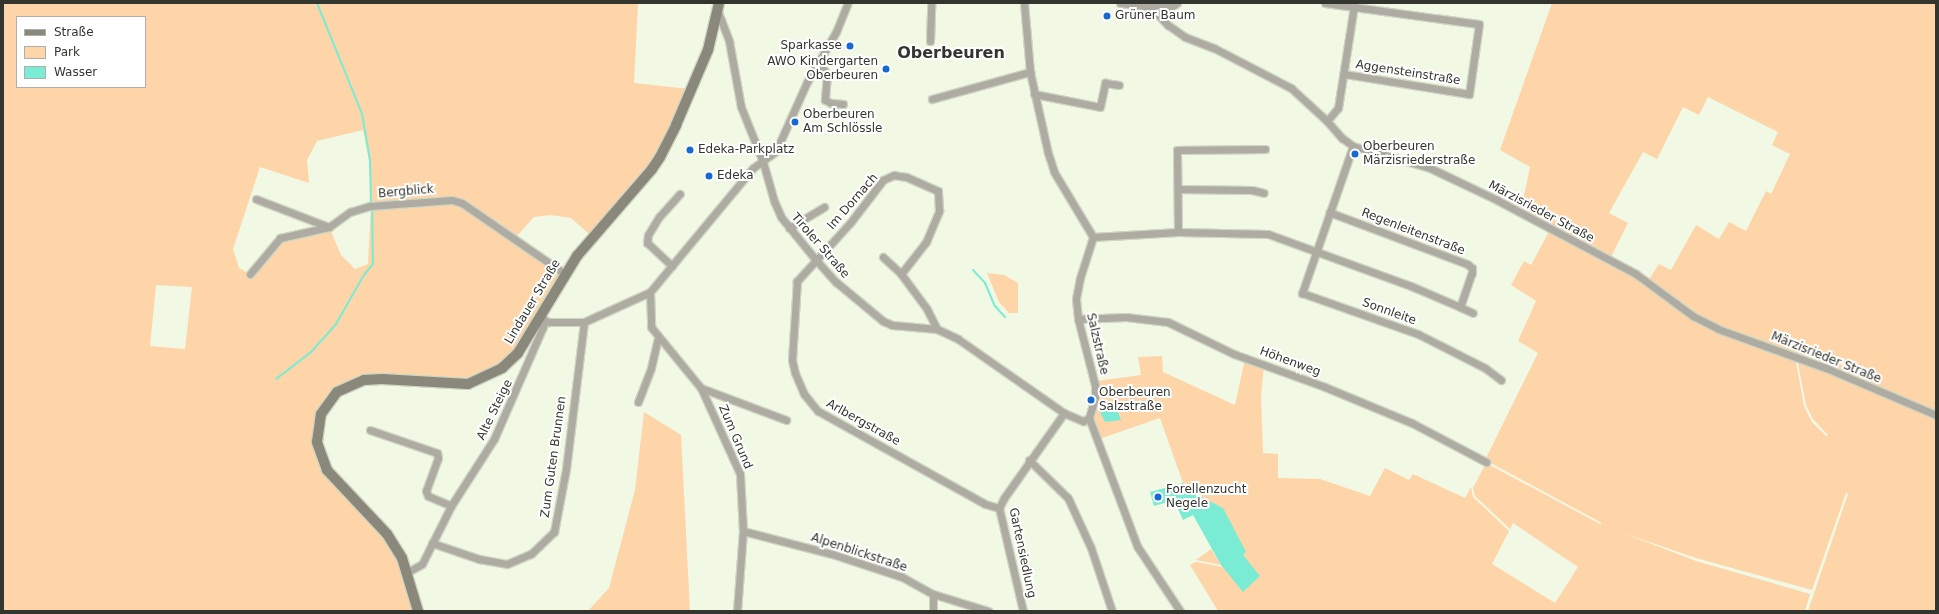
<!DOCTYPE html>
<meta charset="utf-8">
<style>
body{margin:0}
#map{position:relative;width:1939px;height:614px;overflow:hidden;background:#f1f8e4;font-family:"DejaVu Sans",sans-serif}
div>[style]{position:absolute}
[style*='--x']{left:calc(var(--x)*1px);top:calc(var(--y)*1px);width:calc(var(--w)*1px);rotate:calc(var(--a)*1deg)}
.green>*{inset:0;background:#fdd5a8}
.water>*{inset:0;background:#7aecd3}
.stream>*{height:2px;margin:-1px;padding:0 1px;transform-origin:1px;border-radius:1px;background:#7aecd3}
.roads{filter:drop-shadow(1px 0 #cfd5c3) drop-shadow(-1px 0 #cfd5c3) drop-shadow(0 1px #cfd5c3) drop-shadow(0 -1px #cfd5c3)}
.street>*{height:7px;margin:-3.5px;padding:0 3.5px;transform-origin:3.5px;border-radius:3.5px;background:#adaba2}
.secondary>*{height:10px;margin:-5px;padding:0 5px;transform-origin:5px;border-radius:5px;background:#8a887b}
.dots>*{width:11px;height:11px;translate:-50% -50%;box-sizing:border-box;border:2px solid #fff;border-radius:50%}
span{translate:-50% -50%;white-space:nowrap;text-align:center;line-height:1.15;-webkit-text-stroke:4px #fff;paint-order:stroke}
.poi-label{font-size:12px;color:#33362e}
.left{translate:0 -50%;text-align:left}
.right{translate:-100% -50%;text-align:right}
.street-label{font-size:12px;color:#33362e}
.district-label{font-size:16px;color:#33362e;font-weight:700}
.frame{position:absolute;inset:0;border:4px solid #33362e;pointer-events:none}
.legend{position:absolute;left:16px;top:16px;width:130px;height:72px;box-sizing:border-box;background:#fff;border:1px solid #adafab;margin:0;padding:5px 7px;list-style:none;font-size:12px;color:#33362e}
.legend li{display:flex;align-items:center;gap:8px;height:20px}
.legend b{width:20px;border:1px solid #adafab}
</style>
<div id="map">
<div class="green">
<i style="clip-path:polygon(evenodd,3px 3px,638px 3px,634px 83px,689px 89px,649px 168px,589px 234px,571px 218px,550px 215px,534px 217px,515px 238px,463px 202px,453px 199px,371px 205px,369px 161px,363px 130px,317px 141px,307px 160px,309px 183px,260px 167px,233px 249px,239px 268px,250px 274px,281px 239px,329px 227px,341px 255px,355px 269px,368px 264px,371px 207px,452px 201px,462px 204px,562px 273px,516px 351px,500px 366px,486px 374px,468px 381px,363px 377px,336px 389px,325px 401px,319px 413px,314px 442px,324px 473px,384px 536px,399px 560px,412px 611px,3px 611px,3px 3px,17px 17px,145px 17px,145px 87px,17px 87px,17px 17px,3px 3px,156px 285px,192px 287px,185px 349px,150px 346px,156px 285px)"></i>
<i style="clip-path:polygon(1552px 3px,1936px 3px,1936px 413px,1719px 328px,1694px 315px,1648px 281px,1659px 264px,1671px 270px,1696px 225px,1719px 239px,1729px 222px,1746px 231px,1766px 191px,1771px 194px,1790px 154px,1772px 145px,1778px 132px,1708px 97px,1699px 115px,1683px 107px,1657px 159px,1643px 152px,1609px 213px,1628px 223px,1610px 259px,1521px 210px,1530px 167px,1500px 150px)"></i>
<i style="clip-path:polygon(1550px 230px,1635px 276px,1693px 318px,1795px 357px,1804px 406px,1812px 422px,1826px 436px,1828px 435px,1813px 419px,1806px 405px,1797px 358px,1936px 416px,1936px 611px,1808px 611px,1848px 494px,1846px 493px,1812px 590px,1696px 558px,1623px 533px,1696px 561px,1810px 594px,1805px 611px,1218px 611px,1190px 565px,1196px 562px,1223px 567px,1243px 591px,1243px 555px,1203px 498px,1194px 493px,1183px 483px,1160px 418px,1099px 439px,1091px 418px,1097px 381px,1141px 375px,1138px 357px,1162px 356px,1163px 372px,1235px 405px,1245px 359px,1264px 366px,1261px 396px,1263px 453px,1278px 454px,1278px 478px,1320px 479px,1370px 496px,1385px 468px,1409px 480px,1413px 474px,1465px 498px,1471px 487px,1473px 497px,1509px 531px,1492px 564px,1555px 603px,1578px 567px,1513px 523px,1510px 529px,1475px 496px,1473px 488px,1486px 463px,1600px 524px,1602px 523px,1485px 460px,1538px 353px,1518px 341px,1536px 301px,1511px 285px,1524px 261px,1531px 265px)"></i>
<i style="clip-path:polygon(987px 273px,1004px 275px,1018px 283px,1018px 313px,1009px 313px,999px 302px)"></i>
<i style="clip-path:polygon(644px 412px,681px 435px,690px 611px,588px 611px,609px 588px,635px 490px)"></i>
<i style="clip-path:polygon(1211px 549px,1221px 565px,1196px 560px)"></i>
</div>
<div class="water">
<i style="clip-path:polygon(1099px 410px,1117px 410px,1121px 420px,1105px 422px)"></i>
<i style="clip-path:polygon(1183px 483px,1194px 493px,1223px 508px,1246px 552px,1243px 555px,1260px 576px,1243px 592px,1221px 565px,1193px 515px,1183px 520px,1174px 500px,1154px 506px,1150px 492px)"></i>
</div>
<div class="stream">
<i style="--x:317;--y:3;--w:120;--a:67.9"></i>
<i style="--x:362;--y:114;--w:47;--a:80.1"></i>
<i style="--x:370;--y:160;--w:44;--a:88.7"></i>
<i style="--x:973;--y:270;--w:18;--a:47"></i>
<i style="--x:985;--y:283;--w:25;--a:67"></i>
<i style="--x:995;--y:306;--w:15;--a:48"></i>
<i style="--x:276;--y:379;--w:44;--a:-37.6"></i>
<i style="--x:311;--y:352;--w:38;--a:-48"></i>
<i style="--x:336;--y:324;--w:56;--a:-60.3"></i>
<i style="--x:364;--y:275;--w:14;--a:-51"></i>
<i style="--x:373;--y:264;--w:56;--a:-91"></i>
</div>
<div class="roads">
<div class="street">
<i style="--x:1024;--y:3;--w:69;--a:85"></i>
<i style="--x:1030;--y:72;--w:83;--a:77.5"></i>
<i style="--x:1048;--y:153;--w:20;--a:72"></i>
<i style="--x:1054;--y:172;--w:76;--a:59"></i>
<i style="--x:1093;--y:237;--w:43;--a:107.6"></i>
<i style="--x:1080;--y:278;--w:21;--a:101"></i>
<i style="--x:1076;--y:299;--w:20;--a:84"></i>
<i style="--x:1078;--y:319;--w:68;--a:75.6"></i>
<i style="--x:1095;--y:385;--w:13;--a:90"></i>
<i style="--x:1095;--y:398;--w:21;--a:107"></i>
<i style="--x:1089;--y:418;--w:137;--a:69.4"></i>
<i style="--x:1137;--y:546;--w:78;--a:56.5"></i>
<i style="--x:1120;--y:3;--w:35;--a:7"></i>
<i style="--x:1155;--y:7;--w:16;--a:0"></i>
<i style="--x:1171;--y:7;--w:7;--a:-34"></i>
<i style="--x:1325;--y:3;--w:155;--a:7.8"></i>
<i style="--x:1479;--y:24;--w:71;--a:98.1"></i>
<i style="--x:1469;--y:94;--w:127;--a:-170.9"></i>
<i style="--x:1151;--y:7;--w:25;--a:47"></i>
<i style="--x:1168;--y:25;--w:21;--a:35"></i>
<i style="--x:1185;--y:37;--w:31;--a:21"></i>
<i style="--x:1214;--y:48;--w:87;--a:27.5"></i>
<i style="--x:1291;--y:88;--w:49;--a:42.5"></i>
<i style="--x:1327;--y:121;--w:23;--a:49"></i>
<i style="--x:1342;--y:138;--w:14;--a:36"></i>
<i style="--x:1353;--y:146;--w:80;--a:15.9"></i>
<i style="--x:1430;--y:168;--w:74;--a:25.5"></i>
<i style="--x:1497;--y:200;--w:157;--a:28"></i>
<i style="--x:1636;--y:274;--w:71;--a:36.4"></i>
<i style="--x:1693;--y:316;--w:28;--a:27"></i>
<i style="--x:1718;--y:329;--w:115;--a:19.9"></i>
<i style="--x:1826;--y:368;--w:120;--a:23.1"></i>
<i style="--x:718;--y:12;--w:31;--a:69"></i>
<i style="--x:729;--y:41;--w:67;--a:79.7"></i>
<i style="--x:741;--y:107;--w:59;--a:68.2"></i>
<i style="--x:763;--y:162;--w:41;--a:74.2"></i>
<i style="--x:774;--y:201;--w:17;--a:66"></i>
<i style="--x:781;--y:217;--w:55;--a:50.9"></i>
<i style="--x:816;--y:260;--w:30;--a:48"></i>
<i style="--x:836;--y:282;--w:61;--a:39.7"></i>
<i style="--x:883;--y:321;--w:10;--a:24"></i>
<i style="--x:892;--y:325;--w:45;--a:5.1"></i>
<i style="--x:937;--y:329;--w:23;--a:25"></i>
<i style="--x:958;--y:339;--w:129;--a:34.9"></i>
<i style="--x:1064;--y:413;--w:21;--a:23"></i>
<i style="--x:1083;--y:421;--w:7;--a:-27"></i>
<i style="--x:930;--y:41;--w:38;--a:-88"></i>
<i style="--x:819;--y:62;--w:15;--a:58"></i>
<i style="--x:827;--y:75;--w:25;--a:95"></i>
<i style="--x:825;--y:100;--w:7;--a:27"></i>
<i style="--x:831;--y:103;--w:12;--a:5"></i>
<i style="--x:1034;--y:94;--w:67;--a:11.1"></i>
<i style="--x:1100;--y:107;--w:25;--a:-78"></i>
<i style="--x:1105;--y:83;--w:14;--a:8"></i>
<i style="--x:932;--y:99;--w:102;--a:-15.4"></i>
<i style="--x:1327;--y:121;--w:17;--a:-50"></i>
<i style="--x:1338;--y:108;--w:103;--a:-81.1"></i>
<i style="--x:1353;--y:146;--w:156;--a:109.1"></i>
<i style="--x:1302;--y:293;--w:123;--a:19.5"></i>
<i style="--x:1418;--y:334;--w:75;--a:26.9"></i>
<i style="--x:1485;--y:368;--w:20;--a:37"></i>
<i style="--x:1178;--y:189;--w:74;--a:0.8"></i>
<i style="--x:1252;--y:190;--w:12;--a:14"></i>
<i style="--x:256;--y:199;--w:78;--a:21"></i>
<i style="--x:789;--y:228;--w:41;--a:-31"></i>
<i style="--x:1178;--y:232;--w:82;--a:-90.7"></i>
<i style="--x:1177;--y:150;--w:88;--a:-0.7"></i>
<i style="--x:1093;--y:237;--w:85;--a:-3.4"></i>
<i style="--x:1178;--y:232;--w:90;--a:1.3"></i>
<i style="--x:1268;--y:234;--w:152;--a:20"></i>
<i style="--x:1411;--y:286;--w:53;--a:23.2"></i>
<i style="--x:1460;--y:307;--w:36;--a:-71"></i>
<i style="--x:1472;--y:273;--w:5;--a:-90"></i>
<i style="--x:1472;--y:268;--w:6;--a:-141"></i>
<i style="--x:1467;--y:264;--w:147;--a:-159.4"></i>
<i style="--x:883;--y:257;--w:25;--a:43"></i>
<i style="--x:672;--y:266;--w:34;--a:-137"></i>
<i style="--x:647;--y:243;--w:8;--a:-83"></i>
<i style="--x:648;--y:235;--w:21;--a:-59"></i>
<i style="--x:659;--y:217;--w:31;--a:-48"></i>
<i style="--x:250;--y:274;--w:47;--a:-50.2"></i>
<i style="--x:280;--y:238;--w:50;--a:-12.7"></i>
<i style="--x:329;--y:227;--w:26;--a:-36"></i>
<i style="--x:350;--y:212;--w:21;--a:-17"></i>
<i style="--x:370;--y:206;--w:82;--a:-4.2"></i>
<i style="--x:452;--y:200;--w:10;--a:17"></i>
<i style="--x:462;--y:203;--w:125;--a:34.6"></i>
<i style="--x:650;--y:292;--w:35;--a:88"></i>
<i style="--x:651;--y:327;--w:79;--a:50.7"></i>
<i style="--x:701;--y:388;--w:94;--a:65.6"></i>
<i style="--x:740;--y:474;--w:57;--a:87"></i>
<i style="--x:743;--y:531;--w:80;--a:94.3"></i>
<i style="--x:1460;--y:307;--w:14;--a:25"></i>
<i style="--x:541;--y:317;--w:9;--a:36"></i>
<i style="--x:548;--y:322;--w:36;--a:0"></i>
<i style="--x:584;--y:322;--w:72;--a:-24.4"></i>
<i style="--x:650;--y:292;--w:161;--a:-50.3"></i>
<i style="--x:753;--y:168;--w:29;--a:-36"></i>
<i style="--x:776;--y:151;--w:76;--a:-65.8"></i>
<i style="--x:807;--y:82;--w:58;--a:-59.9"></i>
<i style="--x:836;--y:32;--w:31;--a:-68"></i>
<i style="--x:1078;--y:319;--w:48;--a:-2.4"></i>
<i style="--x:1126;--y:317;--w:42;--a:6.8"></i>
<i style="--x:1168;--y:322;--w:73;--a:25.9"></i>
<i style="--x:1234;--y:354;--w:97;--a:19.9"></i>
<i style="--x:1325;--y:387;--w:94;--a:22.5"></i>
<i style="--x:1412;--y:423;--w:84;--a:27.8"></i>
<i style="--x:937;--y:329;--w:22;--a:-117"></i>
<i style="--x:927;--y:309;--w:44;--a:-126.6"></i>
<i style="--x:901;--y:274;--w:41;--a:-52"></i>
<i style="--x:926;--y:242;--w:34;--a:-67"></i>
<i style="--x:939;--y:211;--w:20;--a:-93"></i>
<i style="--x:938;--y:191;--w:35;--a:-156"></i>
<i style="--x:906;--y:177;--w:12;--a:-171"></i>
<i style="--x:894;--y:175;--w:12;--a:156"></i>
<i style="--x:883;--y:180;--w:54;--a:127.5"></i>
<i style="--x:850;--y:223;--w:79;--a:132.4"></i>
<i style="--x:797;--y:281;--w:79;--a:93.6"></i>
<i style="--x:792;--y:360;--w:13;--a:77"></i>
<i style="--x:795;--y:373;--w:23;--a:67"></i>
<i style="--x:804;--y:394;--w:22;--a:51"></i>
<i style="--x:818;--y:411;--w:191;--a:29.1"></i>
<i style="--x:985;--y:504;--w:15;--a:16"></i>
<i style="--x:701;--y:388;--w:91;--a:20.6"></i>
<i style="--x:638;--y:402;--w:36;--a:-69"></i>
<i style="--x:651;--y:368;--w:32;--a:-77"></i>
<i style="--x:370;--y:430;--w:71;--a:18.9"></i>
<i style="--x:437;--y:453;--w:5;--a:79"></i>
<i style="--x:438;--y:458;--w:35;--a:110"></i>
<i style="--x:426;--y:491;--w:5;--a:68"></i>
<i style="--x:428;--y:496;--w:25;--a:23"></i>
<i style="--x:1029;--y:460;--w:54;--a:44.3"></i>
<i style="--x:1068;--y:498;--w:55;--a:65.3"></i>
<i style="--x:1091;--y:548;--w:66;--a:71.6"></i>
<i style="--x:743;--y:531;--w:92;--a:14.5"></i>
<i style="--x:832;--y:554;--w:74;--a:18.2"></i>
<i style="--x:902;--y:577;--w:35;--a:29"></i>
<i style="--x:933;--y:594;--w:58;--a:17.2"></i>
<i style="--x:432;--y:543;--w:50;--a:18.8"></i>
<i style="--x:479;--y:559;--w:28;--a:10"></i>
<i style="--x:507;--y:564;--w:26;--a:-23"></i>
<i style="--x:531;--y:554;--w:32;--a:-44"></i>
<i style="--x:554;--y:532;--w:64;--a:-79.2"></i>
<i style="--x:566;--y:469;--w:148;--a:-83"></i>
<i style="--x:408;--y:572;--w:16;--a:-30"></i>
<i style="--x:422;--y:564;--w:65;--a:-63.4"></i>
<i style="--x:451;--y:506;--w:80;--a:-57.3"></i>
<i style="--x:494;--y:439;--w:122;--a:-66.4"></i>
<i style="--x:543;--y:327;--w:10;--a:-101"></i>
<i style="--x:933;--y:594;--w:17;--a:90"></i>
<i style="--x:1023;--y:611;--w:106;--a:-103.1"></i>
<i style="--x:999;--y:508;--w:11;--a:-63"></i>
<i style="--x:1004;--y:498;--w:104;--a:-54.8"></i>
</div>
<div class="secondary">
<i style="--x:418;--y:611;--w:55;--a:-106.8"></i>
<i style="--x:402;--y:558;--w:28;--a:-122"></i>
<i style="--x:387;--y:534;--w:88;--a:-133.2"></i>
<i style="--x:327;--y:470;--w:30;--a:-110"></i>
<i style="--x:317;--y:442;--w:28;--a:-82"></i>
<i style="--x:321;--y:414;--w:27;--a:-54"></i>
<i style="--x:337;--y:392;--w:30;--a:-24"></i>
<i style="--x:364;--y:380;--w:18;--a:-3"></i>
<i style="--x:382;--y:379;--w:86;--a:3.3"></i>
<i style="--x:468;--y:384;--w:38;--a:-25"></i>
<i style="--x:502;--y:368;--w:22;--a:-43"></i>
<i style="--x:518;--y:353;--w:114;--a:-58.7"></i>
<i style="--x:577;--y:256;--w:115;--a:-49.2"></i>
<i style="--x:652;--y:169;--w:14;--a:-56"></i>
<i style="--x:660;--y:157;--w:36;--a:-63"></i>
<i style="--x:676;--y:125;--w:82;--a:-66.9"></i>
<i style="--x:708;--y:50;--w:48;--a:-76.8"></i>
</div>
</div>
<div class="dots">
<i style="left:1107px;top:16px;background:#1668d2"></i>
<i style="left:850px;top:46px;background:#1668d2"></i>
<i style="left:886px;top:69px;background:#1668d2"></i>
<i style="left:795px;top:122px;background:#1668d2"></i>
<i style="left:690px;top:150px;background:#1668d2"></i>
<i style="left:1355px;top:154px;background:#1668d2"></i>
<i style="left:709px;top:176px;background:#1668d2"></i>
<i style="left:1091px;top:400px;background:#1668d2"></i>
<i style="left:1158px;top:497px;background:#1668d2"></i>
</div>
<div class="poi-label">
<span class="left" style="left:1115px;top:16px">Grüner Baum</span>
<span class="right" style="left:842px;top:46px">Sparkasse</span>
<span class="right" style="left:878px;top:69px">AWO Kindergarten<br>Oberbeuren</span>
<span class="left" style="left:803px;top:122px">Oberbeuren<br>Am Schlössle</span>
<span class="left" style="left:1363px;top:154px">Oberbeuren<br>Märzisriederstraße</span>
<span class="left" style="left:698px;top:150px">Edeka-Parkplatz</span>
<span class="left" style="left:717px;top:176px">Edeka</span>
<span class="left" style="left:1099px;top:400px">Oberbeuren<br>Salzstraße</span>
<span class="left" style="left:1166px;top:497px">Forellenzucht<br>Negele</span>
</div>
<div class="street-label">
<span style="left:1408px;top:73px;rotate:9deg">Aggensteinstraße</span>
<span style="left:406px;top:192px;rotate:-5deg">Bergblick</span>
<span style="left:853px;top:202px;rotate:-49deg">Im Dornach</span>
<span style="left:1541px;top:212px;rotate:28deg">Märzisrieder Straße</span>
<span style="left:1413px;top:232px;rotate:21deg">Regenleitenstraße</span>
<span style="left:820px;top:246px;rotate:49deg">Tiroler Straße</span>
<span style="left:533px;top:302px;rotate:-59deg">Lindauer Straße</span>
<span style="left:1389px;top:312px;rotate:20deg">Sonnleite</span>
<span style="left:1097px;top:344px;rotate:77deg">Salzstraße</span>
<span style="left:1826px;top:358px;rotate:22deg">Märzisrieder Straße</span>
<span style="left:1290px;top:362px;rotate:20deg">Höhenweg</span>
<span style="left:495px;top:410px;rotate:-64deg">Alte Steige</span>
<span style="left:863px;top:423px;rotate:29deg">Arlbergstraße</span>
<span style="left:735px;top:437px;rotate:67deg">Zum Grund</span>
<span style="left:554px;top:457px;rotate:-82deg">Zum Guten Brunnen</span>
<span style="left:859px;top:553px;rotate:18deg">Alpenblickstraße</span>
<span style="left:1022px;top:553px;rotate:78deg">Gartensiedlung</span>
</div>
<div class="district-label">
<span style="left:951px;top:53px">Oberbeuren</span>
</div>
<div class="frame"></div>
<ul class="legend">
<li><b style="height:5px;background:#8a887b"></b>Straße</li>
<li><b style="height:11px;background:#fdd5a8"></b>Park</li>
<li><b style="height:11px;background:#7aecd3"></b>Wasser</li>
</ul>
</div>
